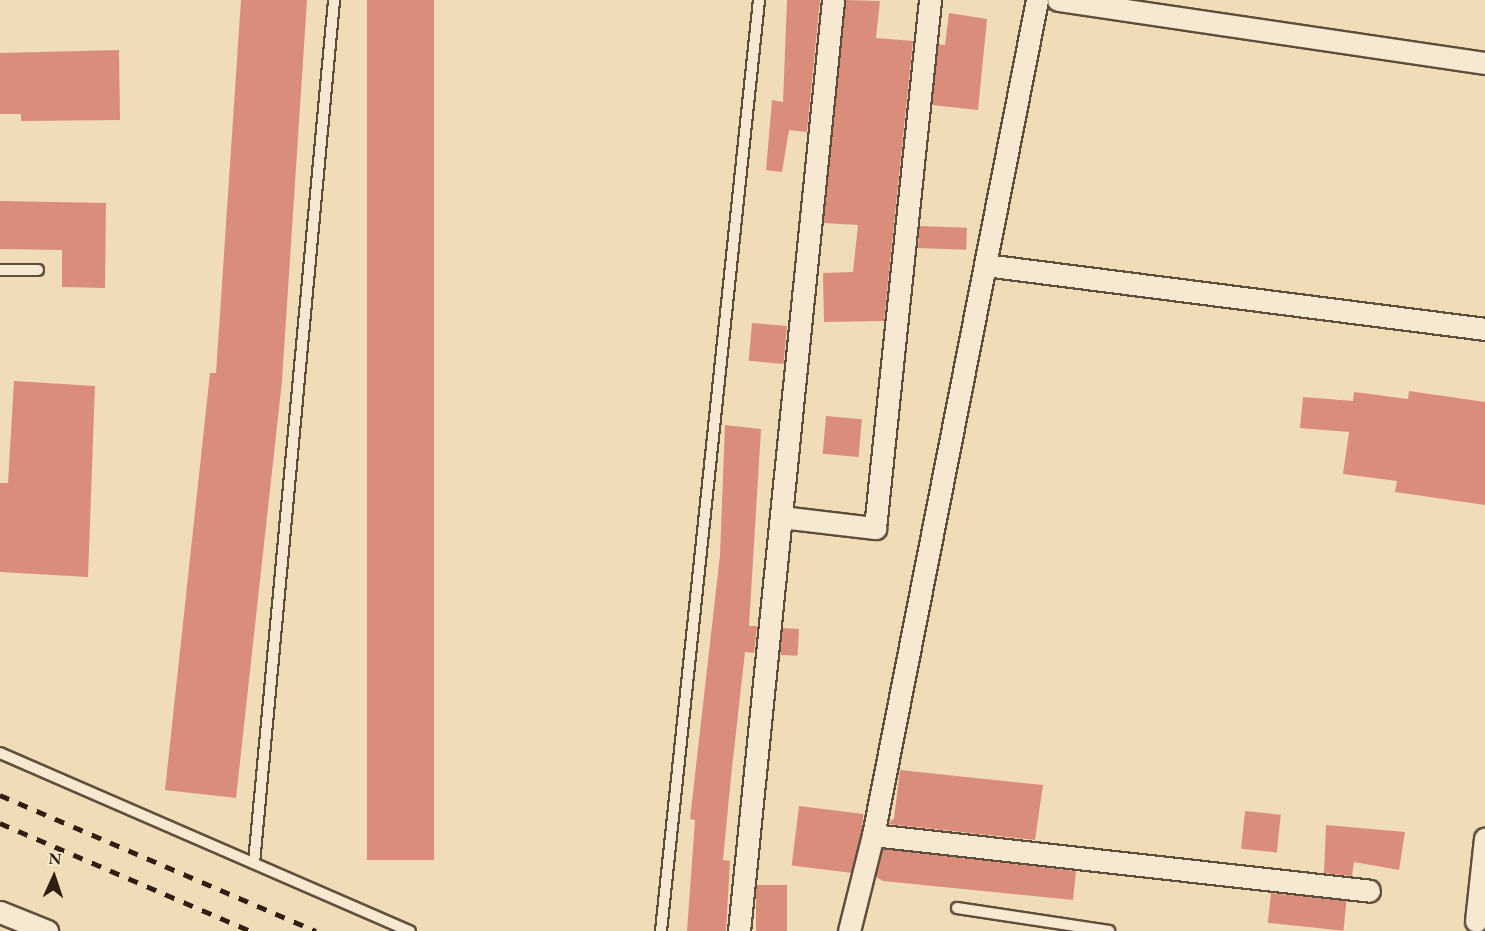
<!DOCTYPE html>
<style>
body{margin:0}
#map{position:relative;width:1485px;height:931px;overflow:hidden;background:#f1dcb8;font-family:"EB Garamond",serif}
div>[style]{position:absolute}
[style*='--x']{left:calc(var(--x)*1px);top:calc(var(--y)*1px);width:calc(var(--w)*1px);rotate:calc(var(--a)*1deg)}
.building>*{inset:0;background:#db8d7c;transform-origin:0 0}
.roads{filter:drop-shadow(2px 0 #604e3c) drop-shadow(-2px 0 #604e3c) drop-shadow(0 2px #604e3c) drop-shadow(0 -2px #604e3c)}
.service>*{height:10px;margin:-5px;padding:0 5px;transform-origin:5px;border-radius:5px;background:#f6e8d1}
.minor>*{height:21px;margin:-10.5px;padding:0 10.5px;transform-origin:10.5px;border-radius:10.5px;background:#f6e8d1}
.rail>*{height:4.5px;margin-top:-2.25px;transform-origin:0;background:repeating-linear-gradient(90deg,#301e12 0 10px,transparent 0 20px)}
span{translate:-50% -50%;white-space:nowrap;text-align:center;line-height:1.15;-webkit-text-stroke:4.5px #f6e8d1;paint-order:stroke}
.north{position:absolute;left:24px;top:847px;width:60px;height:60px;-webkit-text-stroke:4px #f6e8d1;paint-order:stroke;rotate:3deg;font-size:16px;font-weight:700;line-height:24px;text-align:center;color:#301e12}
.north::after{content:'';display:block;margin:auto;width:21px;height:27px;background:#301e12;clip-path:polygon(50% 0,100% 100%,50% 72%,0 100%)}
</style>
<div id="map">
<div class="building">
<i style="clip-path:polygon(241px 0,307px 0,282px 381px,236px 798px,165px 790px,210px 373px,216px 373px)"></i>
<i style="left:367px;top:0;width:67px;height:860px"></i>
<i style="clip-path:polygon(787px 0,820px 0,807px 132px,789px 130px,782px 172px,766px 170px,772px 100px,783px 102px)"></i>
<i style="clip-path:polygon(846px 0,880px 1px,876px 38px,913px 41px,884px 321px,824px 322px,823px 273px,853px 272px,858px 225px,823px 223px)"></i>
<i style="clip-path:polygon(949px 13px,987px 19px,978px 110px,932px 105px,938px 44px,945px 45px)"></i>
<i style="clip-path:polygon(119px 50px,120px 120px,21px 121px,21px 114px,0 114px,0 53px)"></i>
<i style="clip-path:polygon(0 201px,106px 203px,105px 288px,62px 287px,62px 250px,0 249px)"></i>
<i style="left:919px;top:226px;width:48px;height:22px;rotate:2deg"></i>
<i style="left:752px;top:323px;width:35px;height:38px;rotate:5deg"></i>
<i style="clip-path:polygon(14px 381px,95px 386px,88px 577px,0 572px,0 483px,8px 483px)"></i>
<i style="clip-path:polygon(1409px 391px,1485px 402px,1485px 505px,1395px 492px,1397px 481px,1343px 474px,1349px 432px,1300px 428px,1303px 397px,1353px 401px,1354px 392px,1408px 399px)"></i>
<i style="left:826px;top:416px;width:36px;height:38px;rotate:5deg"></i>
<i style="clip-path:polygon(725px 425px,761px 429px,749px 626px,757px 626px,754px 653px,745px 652px,731px 777px,723px 860px,730px 861px,726px 931px,687px 931px,695px 820px,690px 819px,720px 555px)"></i>
<i style="left:782px;top:628px;width:17px;height:27px;rotate:3deg"></i>
<i style="clip-path:polygon(900px 770px,1043px 785px,1035px 840px,888px 824px,894px 818px)"></i>
<i style="left:799px;top:806px;width:65px;height:60px;rotate:7deg"></i>
<i style="left:1245px;top:811px;width:36px;height:38px;rotate:6deg"></i>
<i style="clip-path:polygon(1326px 825px,1405px 832px,1399px 870px,1354px 862px,1352px 876px,1324px 873px)"></i>
<i style="clip-path:polygon(883px 849px,1076px 871px,1073px 900px,883px 881px,876px 877px)"></i>
<i style="left:756px;top:885px;width:31px;height:46px"></i>
<i style="left:1271px;top:893px;width:76px;height:30px;rotate:6deg"></i>
</div>
<div class="roads">
<div class="service">
<i style="--x:0;--y:270;--w:38;--a:0"></i>
<i style="--x:0;--y:753;--w:447;--a:23.5"></i>
<i style="--x:254;--y:863;--w:867;--a:-84.7"></i>
<i style="--x:957;--y:908;--w:154;--a:8.6"></i>
<i style="--x:661;--y:931;--w:936;--a:-83.99"></i>
</div>
<div class="minor">
<i style="--x:1058;--y:0;--w:432;--a:8.4"></i>
<i style="--x:985;--y:265;--w:504;--a:7.29"></i>
<i style="--x:781;--y:517;--w:95;--a:6.7"></i>
<i style="--x:875;--y:528;--w:531;--a:-84.05"></i>
<i style="--x:873;--y:835;--w:499;--a:6.4"></i>
<i style="--x:0;--y:912;--w:51;--a:22"></i>
<i style="--x:1476;--y:921;--w:83;--a:-83.8"></i>
<i style="--x:739;--y:931;--w:936;--a:-84.23"></i>
<i style="--x:849;--y:931;--w:99;--a:-76"></i>
<i style="--x:873;--y:835;--w:851;--a:-78.89"></i>
</div>
</div>
<div class="rail">
<i style="--x:0;--y:795;--w:344;--a:23.3"></i>
<i style="--x:0;--y:823;--w:273;--a:23.3"></i>
</div>
<div class="north">N</div>
</div>
